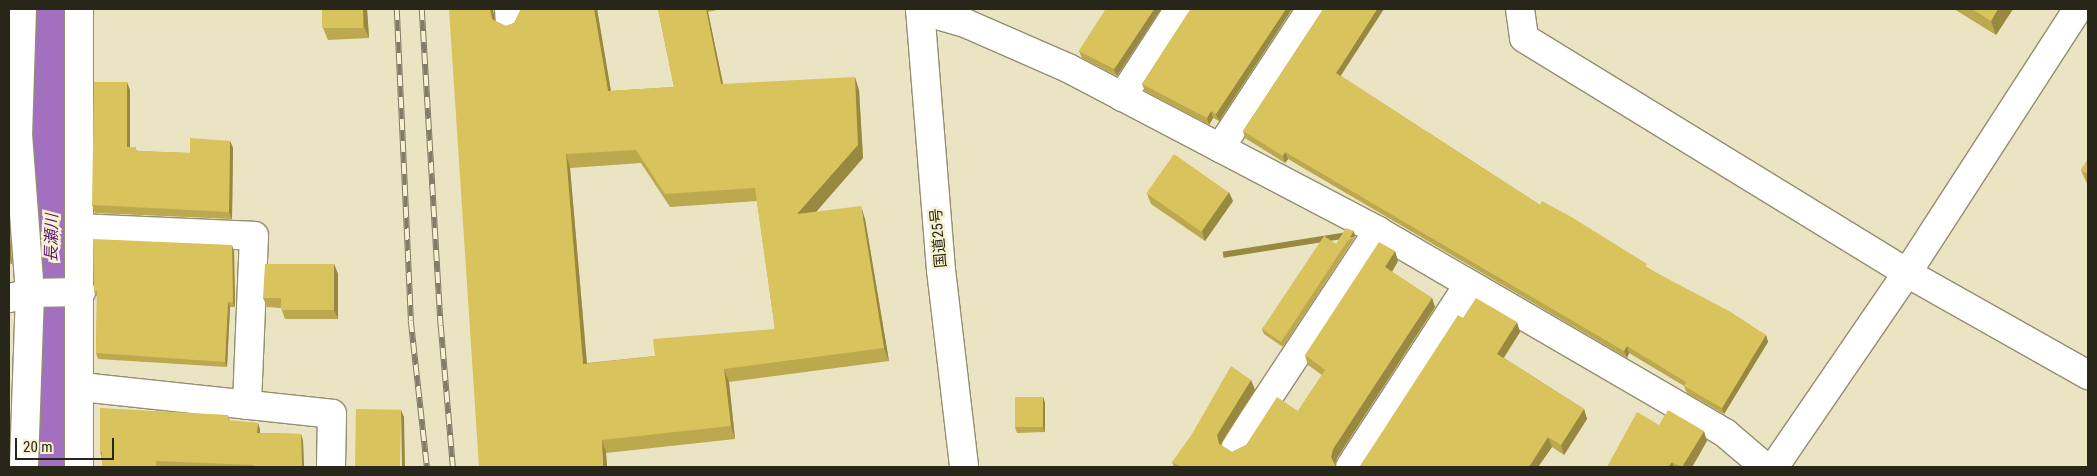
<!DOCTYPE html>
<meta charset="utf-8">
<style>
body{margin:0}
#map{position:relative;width:2097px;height:476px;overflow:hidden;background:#ebe4c3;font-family:"Roboto Condensed","Noto Sans JP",sans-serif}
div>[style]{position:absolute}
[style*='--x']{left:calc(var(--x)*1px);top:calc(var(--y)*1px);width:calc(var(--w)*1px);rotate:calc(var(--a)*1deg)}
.river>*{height:59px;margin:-29.5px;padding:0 29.5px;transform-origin:29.5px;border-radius:29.5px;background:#a270be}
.roads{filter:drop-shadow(1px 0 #948e70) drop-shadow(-1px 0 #948e70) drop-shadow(0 1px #948e70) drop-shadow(0 -1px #948e70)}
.street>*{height:28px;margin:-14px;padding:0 14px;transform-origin:14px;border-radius:14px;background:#fff}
.highway>*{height:28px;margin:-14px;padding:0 14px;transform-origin:14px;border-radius:14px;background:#fff}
.rail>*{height:5.5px;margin-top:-2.75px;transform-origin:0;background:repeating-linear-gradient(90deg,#f8f1d0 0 11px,#817c67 0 22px);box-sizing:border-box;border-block:1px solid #817c67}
.wall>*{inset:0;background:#bba84f}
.shaded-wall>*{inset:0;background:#988840;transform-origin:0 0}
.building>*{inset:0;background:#d9c35c;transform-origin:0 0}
span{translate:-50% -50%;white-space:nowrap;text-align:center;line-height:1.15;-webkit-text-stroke:5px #f8f1d0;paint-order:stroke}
.street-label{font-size:15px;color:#282519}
.water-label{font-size:16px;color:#5a1878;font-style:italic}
.frame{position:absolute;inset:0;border:10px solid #282519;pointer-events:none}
.scale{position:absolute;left:15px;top:438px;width:99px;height:22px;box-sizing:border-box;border:2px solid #282519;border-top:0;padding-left:6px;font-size:15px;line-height:18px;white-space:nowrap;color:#282519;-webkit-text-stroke:4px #f8f1d0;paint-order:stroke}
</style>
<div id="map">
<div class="river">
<i style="--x:48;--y:467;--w:458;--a:-89.1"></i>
</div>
<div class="roads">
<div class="street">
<i style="--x:22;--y:9;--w:125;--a:91.8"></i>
<i style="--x:18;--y:134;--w:159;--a:85.7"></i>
<i style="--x:30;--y:293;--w:174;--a:92"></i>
<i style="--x:509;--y:9;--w:15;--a:86"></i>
<i style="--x:1520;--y:9;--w:29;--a:82"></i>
<i style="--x:1524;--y:38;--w:449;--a:31.5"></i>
<i style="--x:1907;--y:273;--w:208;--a:29.4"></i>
<i style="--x:920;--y:10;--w:47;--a:16.1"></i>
<i style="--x:965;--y:23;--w:112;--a:23.6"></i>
<i style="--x:1068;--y:68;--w:350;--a:27.7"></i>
<i style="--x:1378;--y:231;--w:402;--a:30.2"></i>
<i style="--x:1725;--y:433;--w:52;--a:40.4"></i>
<i style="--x:1122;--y:97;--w:105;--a:-57.1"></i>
<i style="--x:1220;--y:148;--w:166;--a:-56.8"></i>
<i style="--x:80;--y:228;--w:174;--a:2.6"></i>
<i style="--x:254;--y:236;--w:169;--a:92.4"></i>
<i style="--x:9;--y:298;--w:22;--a:-13"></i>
<i style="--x:30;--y:293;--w:51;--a:-1.1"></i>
<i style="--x:81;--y:387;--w:252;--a:6.1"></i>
<i style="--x:332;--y:414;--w:53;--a:91.1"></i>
<i style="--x:1236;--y:446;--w:258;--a:-56.6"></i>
<i style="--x:79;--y:467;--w:458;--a:-90"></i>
<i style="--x:1350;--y:467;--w:218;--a:-57"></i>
<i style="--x:1774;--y:467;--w:235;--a:-55.6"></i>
<i style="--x:1907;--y:273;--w:315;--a:-57.1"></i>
</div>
<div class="highway">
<i style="--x:920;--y:9;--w:262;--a:85.4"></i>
<i style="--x:941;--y:270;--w:198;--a:83.3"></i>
</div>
</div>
<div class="rail">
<i style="--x:397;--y:9;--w:312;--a:87.4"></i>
<i style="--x:411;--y:321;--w:147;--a:83.7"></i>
<i style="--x:422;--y:9;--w:318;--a:86.6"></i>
<i style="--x:441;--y:326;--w:142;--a:85.1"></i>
</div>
<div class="wall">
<i style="clip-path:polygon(367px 9px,369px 38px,328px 40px,323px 28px)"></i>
<i style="clip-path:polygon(evenodd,449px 9px,493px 10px,495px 21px,506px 26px,514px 23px,521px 9px,597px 9px,611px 91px,674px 87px,658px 9px,722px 9px,708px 12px,723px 84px,859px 90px,863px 158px,816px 212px,865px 219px,889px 361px,729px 382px,735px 439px,606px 453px,607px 467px,449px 9px,641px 163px,670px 207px,757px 201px,775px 329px,655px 356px,587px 363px,570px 168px,641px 163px)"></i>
<i style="clip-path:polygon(1106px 9px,1117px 76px,1082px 58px,1079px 51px)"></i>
<i style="clip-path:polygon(1190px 9px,1292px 9px,1219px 121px,1213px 118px,1209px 125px,1145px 91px,1142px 84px,1190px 10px)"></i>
<i style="clip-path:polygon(1954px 9px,2013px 9px,1996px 35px)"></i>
<i style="clip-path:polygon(1322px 11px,1341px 76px,1540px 205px,1648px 268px,1766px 335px,1768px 342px,1724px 414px,1687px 393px,1684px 386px,1629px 353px,1627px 358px,1288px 159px,1285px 163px,1245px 138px,1243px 131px)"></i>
<i style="clip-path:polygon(130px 90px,130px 147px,138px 151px,190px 153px,230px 141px,233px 148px,232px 219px,95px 213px,92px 205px)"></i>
<i style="clip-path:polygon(2088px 159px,2088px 185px,2087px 184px,2081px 170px)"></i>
<i style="clip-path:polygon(1147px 194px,1233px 201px,1205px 241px,1151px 204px)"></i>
<i style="clip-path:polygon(9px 219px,12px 264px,9px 264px)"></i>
<i style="clip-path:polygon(1355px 237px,1283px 347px,1264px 334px,1262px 329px,1336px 244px)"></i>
<i style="clip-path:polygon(234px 251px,235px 307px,230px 307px,227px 367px,98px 359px,96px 353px,97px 296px,96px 296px,94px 291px)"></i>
<i style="clip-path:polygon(1395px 251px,1398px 261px,1392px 272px,1432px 298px,1435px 307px,1337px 458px,1335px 465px,1336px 467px,1174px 467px,1172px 462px,1251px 380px,1255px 390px,1221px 445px,1232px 452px,1246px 445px,1298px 411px,1322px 375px,1308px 365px,1305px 355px)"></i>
<i style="clip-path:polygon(334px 264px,338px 274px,338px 319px,285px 319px,281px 308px,267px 307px,263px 298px)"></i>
<i style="clip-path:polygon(1463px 318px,1520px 332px,1504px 358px,1584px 409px,1587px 419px,1564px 455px,1552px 447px,1538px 467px,1357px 467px,1360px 466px)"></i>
<i style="clip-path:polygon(1043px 397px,1045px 403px,1045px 432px,1017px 433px,1015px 427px)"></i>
<i style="clip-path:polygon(228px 415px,230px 421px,258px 423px,260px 430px,260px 433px,301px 434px,303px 441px,304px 467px,102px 467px,102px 459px,100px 452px)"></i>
<i style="clip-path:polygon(1659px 425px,1707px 441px,1692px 467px,1607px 467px)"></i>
</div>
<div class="shaded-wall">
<i style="clip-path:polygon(363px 9px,367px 9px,369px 38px,364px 26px)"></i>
<i style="clip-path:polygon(490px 9px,494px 9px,493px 10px,497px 32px,492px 19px)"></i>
<i style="clip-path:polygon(594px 9px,597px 9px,613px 104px,608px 91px)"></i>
<i style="clip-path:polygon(706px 9px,707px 9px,708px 12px,726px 98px,721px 84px)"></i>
<i style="clip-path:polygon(1154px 9px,1161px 9px,1117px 76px,1114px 69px)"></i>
<i style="clip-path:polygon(1286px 9px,1292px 9px,1219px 121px,1216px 114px)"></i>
<i style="clip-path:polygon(1377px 9px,1384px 9px,1338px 80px,1336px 73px)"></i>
<i style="clip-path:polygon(1998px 9px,2013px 9px,1996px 35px,1991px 21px)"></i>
<i style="clip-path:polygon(855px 77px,859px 90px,863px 158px,802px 228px,797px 214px)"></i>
<i style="clip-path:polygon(127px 82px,130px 90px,130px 155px,127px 147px)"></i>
<i style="clip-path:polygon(1211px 111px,1213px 118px,1209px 125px,1207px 118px)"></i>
<i style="clip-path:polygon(230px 141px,233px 148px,232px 219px,229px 212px)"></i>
<i style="clip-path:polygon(1285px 152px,1288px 159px,1285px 163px,1283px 156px)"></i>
<i style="clip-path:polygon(566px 154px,570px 168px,588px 377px,583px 364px)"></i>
<i style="clip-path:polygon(1229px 192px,1233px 201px,1205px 241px,1202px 231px)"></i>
<i style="clip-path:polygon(861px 206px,865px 219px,889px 361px,884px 348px)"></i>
<i style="clip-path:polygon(9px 219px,12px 264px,9px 255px)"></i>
<i style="left:1354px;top:231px;width:6px;height:133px;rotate:81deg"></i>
<i style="clip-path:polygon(232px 245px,234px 251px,235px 307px,233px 302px)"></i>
<i style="clip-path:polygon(1395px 251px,1398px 261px,1389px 277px,1385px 267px)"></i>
<i style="clip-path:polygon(334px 264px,338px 274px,338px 319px,334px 310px)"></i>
<i style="clip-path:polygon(1432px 298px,1435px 307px,1337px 458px,1334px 467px,1331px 457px,1333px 449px)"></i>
<i style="clip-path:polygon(228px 302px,230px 307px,227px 367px,225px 362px)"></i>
<i style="clip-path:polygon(1517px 322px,1520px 332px,1500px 363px,1497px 354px)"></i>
<i style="clip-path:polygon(1766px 335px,1768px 342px,1724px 414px,1722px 408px)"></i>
<i style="clip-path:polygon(1627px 346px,1629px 353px,1627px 358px,1624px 351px)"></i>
<i style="clip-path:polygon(724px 369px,729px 382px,735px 439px,731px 426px)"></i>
<i style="clip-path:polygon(1251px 380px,1255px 390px,1220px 445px,1219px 444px,1217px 435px)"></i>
<i style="clip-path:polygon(1043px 397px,1045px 403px,1045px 432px,1043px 427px)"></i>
<i style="clip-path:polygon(1584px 409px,1587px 419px,1564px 455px,1561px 445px)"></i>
<i style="clip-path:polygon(401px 410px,404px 417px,405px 467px,402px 467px)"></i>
<i style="clip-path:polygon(258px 423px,260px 430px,260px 440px,257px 433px)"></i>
<i style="clip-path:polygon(1704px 431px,1707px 441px,1692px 467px,1682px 467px)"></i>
<i style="clip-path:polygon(301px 434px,303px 441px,304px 467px,302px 467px)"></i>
<i style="clip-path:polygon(1548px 437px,1552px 447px,1538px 467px,1529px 467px)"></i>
<i style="clip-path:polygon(602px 440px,606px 453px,607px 467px,603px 467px)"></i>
<i style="clip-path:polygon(1672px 462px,1674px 467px,1668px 467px)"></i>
</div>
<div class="building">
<i style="left:322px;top:9px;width:41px;height:19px"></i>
<i style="clip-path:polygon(evenodd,449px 9px,490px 9px,492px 19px,506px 26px,514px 23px,521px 9px,594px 9px,608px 91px,674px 87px,658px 9px,706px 9px,721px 84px,855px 77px,858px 145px,797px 214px,861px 206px,884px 348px,724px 369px,731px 426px,602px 440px,603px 467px,479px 467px,449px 9px,636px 150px,665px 194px,755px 188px,775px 329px,653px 339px,655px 356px,583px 364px,566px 154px,636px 150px)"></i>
<i style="clip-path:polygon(1106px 9px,1154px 9px,1114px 69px,1079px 51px)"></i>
<i style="clip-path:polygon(1190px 9px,1286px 9px,1216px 114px,1211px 111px,1207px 118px,1142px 84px,1190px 10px)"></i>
<i style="clip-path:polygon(1322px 9px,1377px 9px,1336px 73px,1540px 205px,1542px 201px,1573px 218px,1647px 264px,1645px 267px,1729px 311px,1766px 335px,1722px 408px,1684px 386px,1686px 382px,1627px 346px,1624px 351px,1285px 152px,1283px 156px,1243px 131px,1322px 11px)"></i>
<i style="clip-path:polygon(1972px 9px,1998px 9px,1991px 21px)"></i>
<i style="clip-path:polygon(94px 82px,127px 82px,127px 147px,136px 147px,136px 151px,190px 153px,190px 138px,230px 141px,229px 212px,92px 205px)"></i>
<i style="left:1174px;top:154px;width:67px;height:48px;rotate:35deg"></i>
<i style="clip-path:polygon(2088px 159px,2088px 174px,2081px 170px)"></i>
<i style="clip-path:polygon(1346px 228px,1354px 231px,1281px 342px,1262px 329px,1324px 236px,1336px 244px)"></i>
<i style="clip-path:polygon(93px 239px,232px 245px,233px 302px,228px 302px,225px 362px,96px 353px,97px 291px,94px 291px)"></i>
<i style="clip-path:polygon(1379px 242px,1395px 251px,1385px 267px,1432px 298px,1333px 449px,1331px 457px,1336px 467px,1181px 467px,1172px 462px,1192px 434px,1231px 366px,1251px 380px,1217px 435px,1219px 444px,1232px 452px,1246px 445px,1277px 397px,1298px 411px,1325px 370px,1305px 355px)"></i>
<i style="clip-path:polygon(265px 264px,334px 264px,334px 310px,281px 310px,281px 298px,263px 298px)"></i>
<i style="clip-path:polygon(1476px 298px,1517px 322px,1497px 354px,1584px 409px,1561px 445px,1548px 437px,1529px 467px,1357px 467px,1360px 466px,1458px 315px,1463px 318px)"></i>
<i style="left:1043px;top:397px;width:30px;height:28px;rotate:90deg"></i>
<i style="clip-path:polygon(100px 408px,228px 415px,228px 420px,258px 423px,257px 433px,301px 434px,302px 467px,254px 467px,254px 465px,156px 461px,156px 467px,102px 467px,102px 452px,100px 452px)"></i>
<i style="left:356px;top:409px;width:45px;height:58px;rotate:1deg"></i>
<i style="clip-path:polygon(1668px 410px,1704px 431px,1682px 467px,1672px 462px,1668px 467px,1607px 467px,1637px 412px,1659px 425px)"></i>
</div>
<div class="street-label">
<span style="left:939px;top:238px;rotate:-95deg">国道25号</span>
</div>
<div class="water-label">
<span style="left:52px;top:238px;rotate:-89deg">長瀬川</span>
</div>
<div class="frame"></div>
<div class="scale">20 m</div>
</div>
